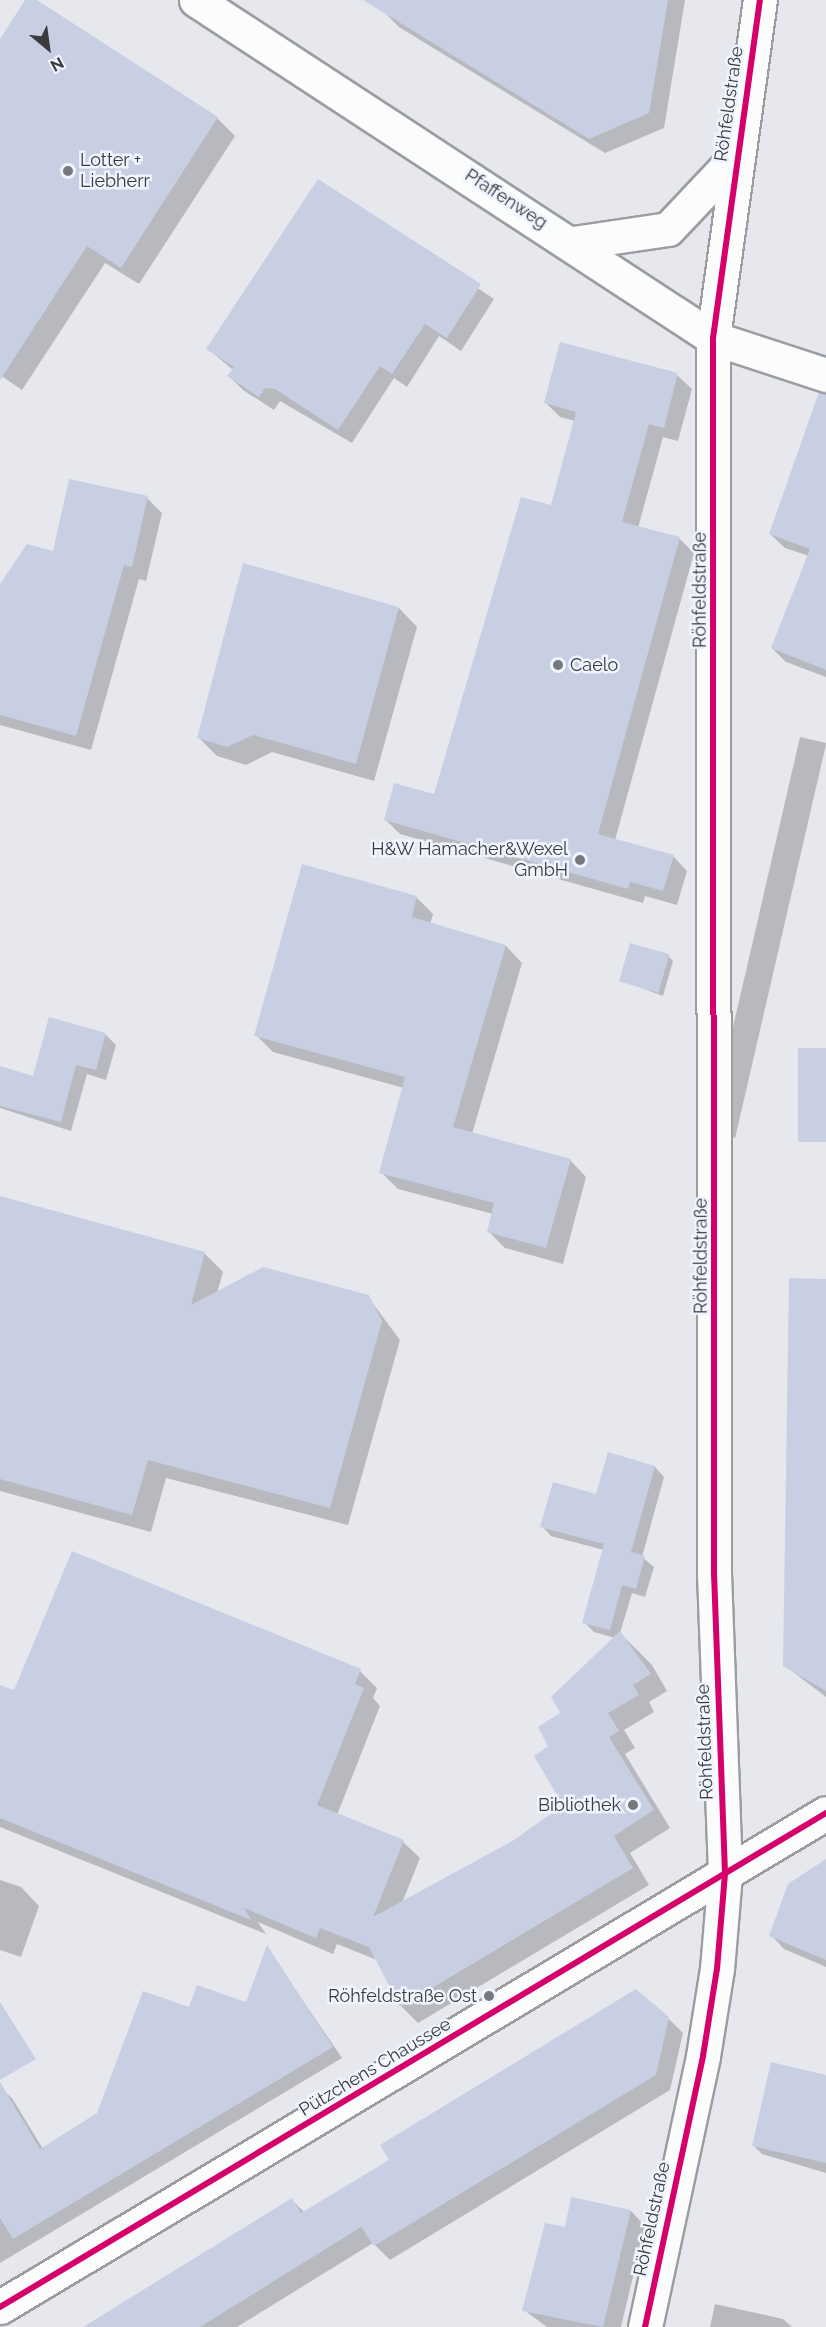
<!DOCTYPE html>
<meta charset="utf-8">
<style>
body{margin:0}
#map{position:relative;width:826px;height:2327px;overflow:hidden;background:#e6e8ee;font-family:Raleway,sans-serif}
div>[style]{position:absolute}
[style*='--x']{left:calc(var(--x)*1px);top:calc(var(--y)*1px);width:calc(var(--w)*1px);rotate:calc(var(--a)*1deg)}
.shadow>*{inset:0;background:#0003;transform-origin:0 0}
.building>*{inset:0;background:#c8cfe2;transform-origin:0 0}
.roads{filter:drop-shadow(2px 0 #9b9da1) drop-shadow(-2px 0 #9b9da1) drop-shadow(0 2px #9b9da1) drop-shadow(0 -2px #9b9da1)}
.street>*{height:33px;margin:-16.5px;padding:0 16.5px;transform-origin:16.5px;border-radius:16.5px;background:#fbfcfc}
.secondary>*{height:33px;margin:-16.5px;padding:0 16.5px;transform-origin:16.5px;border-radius:16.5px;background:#fbfcfc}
.cycleway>*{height:6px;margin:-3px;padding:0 3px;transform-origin:3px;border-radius:3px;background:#d6006c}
.dots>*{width:16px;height:16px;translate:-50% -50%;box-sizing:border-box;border:3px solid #f0f4ff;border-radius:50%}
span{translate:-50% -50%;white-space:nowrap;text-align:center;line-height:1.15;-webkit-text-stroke:5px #f0f4ff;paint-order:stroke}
.street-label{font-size:18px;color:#3a3b3f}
.poi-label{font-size:18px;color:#3a3b3f}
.left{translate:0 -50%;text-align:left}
.right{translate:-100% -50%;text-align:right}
.north{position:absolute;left:18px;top:18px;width:60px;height:60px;-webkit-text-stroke:4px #f0f4ff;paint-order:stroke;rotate:151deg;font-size:16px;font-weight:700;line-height:24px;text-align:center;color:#3a3b3f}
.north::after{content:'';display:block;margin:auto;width:21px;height:27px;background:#3a3b3f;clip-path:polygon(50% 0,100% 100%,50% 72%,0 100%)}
</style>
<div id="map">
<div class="shadow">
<i style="clip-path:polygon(27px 0,217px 118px,235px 136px,139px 284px,105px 263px,22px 390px,0 375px,0 41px)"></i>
<i style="clip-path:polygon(386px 0,685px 0,664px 128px,605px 153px,399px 27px,384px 12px)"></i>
<i style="clip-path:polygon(318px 181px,494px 299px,461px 351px,439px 336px,407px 387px,394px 378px,352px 443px,280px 401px,274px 410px,243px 390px,229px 376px,233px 370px,208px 349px)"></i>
<i style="clip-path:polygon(677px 375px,692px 389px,678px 441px,663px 437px,638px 528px,679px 538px,694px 553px,615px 840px,673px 856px,687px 871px,677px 905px,645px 896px,643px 903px,400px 834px,386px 820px,435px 796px,552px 507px,575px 421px,560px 417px,546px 403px)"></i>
<i style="clip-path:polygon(826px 433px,826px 677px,786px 662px,772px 648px,809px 556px,785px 548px,770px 534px)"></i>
<i style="clip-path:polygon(147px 498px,162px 513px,146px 581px,139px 579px,91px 750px,0 725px,0 587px)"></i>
<i style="clip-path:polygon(399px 608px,417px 627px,374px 781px,272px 752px,246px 765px,217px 756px,199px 738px)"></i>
<i style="left:800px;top:737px;width:27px;height:405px;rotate:13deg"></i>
<i style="clip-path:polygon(303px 866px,417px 898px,433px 914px,430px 924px,506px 946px,522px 963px,472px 1134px,570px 1160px,586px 1177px,563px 1264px,505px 1248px,489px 1232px,493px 1214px,398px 1189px,381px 1172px,404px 1088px,273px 1052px,256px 1035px)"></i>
<i style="clip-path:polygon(668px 956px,673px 961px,663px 996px,621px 980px)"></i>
<i style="clip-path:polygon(105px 1034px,116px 1045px,106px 1080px,87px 1074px,71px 1131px,0 1108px,0 1086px,34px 1077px)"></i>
<i style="clip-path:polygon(0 1197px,205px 1254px,223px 1272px,217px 1293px,368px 1297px,400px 1340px,348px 1525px,166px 1478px,151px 1532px,0 1491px)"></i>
<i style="clip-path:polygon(826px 1280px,826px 1697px,784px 1665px)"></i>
<i style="clip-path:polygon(655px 1467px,664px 1477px,642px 1557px,654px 1567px,645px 1597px,632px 1593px,620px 1633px,652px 1665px,667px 1691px,649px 1702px,654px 1712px,624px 1730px,635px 1748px,625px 1754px,670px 1828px,630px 1853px,649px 1885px,418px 2023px,401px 2006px,377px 1960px,337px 1944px,333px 1954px,258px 1922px,266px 1934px,0 1827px,0 1686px,15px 1692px,360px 1671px,377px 1688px,373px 1698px,380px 1706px,337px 1815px,403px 1842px,420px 1858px,402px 1903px,514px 1842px,565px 1806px,550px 1747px,562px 1713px,615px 1638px,594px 1632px,584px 1622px,604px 1550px,551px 1536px,542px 1526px)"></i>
<i style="clip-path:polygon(826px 1861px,826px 1967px,784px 1949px,771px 1935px)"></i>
<i style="clip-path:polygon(0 1880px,21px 1887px,39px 1906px,21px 1957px,0 1950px)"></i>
<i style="clip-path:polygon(267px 1948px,342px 2058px,0 2263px,0 2088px,12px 2098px,43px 2149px,98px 2114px,190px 2009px,246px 2004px)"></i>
<i style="clip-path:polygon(668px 2018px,683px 2033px,670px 2090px,390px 2260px,373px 2243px,237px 2327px,86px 2327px,292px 2200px,304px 2212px)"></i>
<i style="clip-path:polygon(826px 2077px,826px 2173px,762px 2154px,754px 2146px)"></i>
<i style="clip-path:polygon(573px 2198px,631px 2211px,645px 2226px,621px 2327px,547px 2327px,524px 2310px,566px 2229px)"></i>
<i style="clip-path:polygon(715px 2304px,783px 2319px,792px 2327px,710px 2327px)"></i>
</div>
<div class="building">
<i style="clip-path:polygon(25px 0,37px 0,218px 117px,121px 268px,87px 246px,0 380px,0 39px)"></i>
<i style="clip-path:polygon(363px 0,668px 0,649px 113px,589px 139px)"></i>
<i style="clip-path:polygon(318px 179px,481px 284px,447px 338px,425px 324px,392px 374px,380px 366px,338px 430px,275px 389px,265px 388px,259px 397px,227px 376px,234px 367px,206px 349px)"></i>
<i style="clip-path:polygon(560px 342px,678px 373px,664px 428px,649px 424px,622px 522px,680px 537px,598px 834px,674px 855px,663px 891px,630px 882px,628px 889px,384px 820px,394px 783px,434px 794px,521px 497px,551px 505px,576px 412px,544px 403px)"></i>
<i style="clip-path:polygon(819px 392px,826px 393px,826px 670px,771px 648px,810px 549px,769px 534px)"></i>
<i style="clip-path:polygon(69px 479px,148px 496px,132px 567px,124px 565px,76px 736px,0 715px,0 584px,27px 544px,53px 551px)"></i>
<i style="clip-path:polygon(243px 563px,399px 607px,356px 764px,253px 735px,227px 747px,197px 738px)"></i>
<i style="clip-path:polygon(302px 864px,417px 896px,412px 917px,506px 945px,453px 1127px,571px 1159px,546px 1248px,487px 1232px,494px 1203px,379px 1173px,405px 1077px,254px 1036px)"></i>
<i style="left:630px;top:943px;width:41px;height:40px;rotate:16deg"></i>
<i style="clip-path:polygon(49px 1017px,106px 1033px,96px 1070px,76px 1065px,61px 1122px,0 1106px,0 1066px,33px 1076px)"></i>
<i style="left:798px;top:1048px;width:28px;height:94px"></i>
<i style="clip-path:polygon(0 1196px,205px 1252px,191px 1305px,263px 1267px,369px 1295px,382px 1321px,330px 1508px,148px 1460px,132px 1515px,0 1479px)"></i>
<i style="clip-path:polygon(789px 1278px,826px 1279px,826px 1691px,783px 1666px)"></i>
<i style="clip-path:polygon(608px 1452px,655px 1466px,631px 1552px,645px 1556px,636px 1589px,622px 1585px,610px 1630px,582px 1623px,604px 1544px,540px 1527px,553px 1482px,596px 1494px)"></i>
<i style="clip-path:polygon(72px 1551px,361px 1669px,355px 1684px,364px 1688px,317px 1805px,404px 1840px,373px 1917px,514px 1840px,563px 1805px,534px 1756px,548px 1746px,538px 1727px,560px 1713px,551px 1697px,620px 1631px,651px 1674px,633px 1685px,639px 1695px,608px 1713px,619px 1731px,609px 1737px,654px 1810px,614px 1836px,633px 1868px,400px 2007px,369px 1947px,320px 1928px,316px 1938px,244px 1908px,251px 1920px,0 1818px,0 1685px,14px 1690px)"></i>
<i style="clip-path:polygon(826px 1859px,826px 1960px,769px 1936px,788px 1884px)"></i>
<i style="clip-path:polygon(267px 1945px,333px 2047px,13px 2239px,0 2218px,0 2082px,40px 2149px,97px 2113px,143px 1991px,189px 2007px,197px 1985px,246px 2002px)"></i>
<i style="clip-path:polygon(636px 1989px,669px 2017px,656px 2075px,374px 2246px,361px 2227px,200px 2327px,83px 2327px,292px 2198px,301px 2213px,389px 2160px,380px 2145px)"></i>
<i style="clip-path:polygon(0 2002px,36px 2059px,0 2080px)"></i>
<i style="clip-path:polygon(771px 2062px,826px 2075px,826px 2163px,752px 2146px)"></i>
<i style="clip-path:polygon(571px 2197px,631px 2210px,603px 2327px,522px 2311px,545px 2223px,565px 2227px)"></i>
</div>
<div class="roads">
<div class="street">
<i style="--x:196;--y:0;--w:618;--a:33.18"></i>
<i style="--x:713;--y:338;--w:119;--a:18.1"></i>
<i style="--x:573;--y:243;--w:96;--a:-8.4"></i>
<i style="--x:668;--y:229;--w:100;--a:-46.6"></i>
<i style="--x:645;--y:2327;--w:277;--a:-77.9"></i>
<i style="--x:703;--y:2056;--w:88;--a:-80.9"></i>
<i style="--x:717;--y:1969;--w:96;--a:-85.2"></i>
<i style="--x:725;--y:1873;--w:298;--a:-92.1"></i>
<i style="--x:714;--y:1575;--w:1237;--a:-90.05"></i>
<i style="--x:713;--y:338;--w:341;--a:-82.1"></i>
</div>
<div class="secondary">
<i style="--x:0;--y:2307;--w:962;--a:-30.88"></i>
</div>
</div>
<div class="cycleway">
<i style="--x:0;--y:2307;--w:962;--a:-30.88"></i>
<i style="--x:645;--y:2327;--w:277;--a:-77.9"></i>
<i style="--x:703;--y:2056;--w:88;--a:-80.9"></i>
<i style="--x:717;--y:1969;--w:96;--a:-85.2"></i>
<i style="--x:725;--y:1873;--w:298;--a:-92.1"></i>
<i style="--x:714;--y:1575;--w:1237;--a:-90.05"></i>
<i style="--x:713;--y:338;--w:341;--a:-82.1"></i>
</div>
<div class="dots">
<i style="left:68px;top:171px;background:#76787c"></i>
<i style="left:558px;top:665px;background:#76787c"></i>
<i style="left:580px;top:860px;background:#76787c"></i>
<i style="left:633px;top:1805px;background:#76787c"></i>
<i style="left:489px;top:1996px;background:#76787c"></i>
</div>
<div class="street-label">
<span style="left:729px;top:104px;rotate:-82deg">Röhfeldstraße</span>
<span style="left:506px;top:199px;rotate:33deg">Pfaffenweg</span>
<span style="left:700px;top:590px;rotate:-90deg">Röhfeldstraße</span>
<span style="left:701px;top:1256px;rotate:-90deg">Röhfeldstraße</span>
<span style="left:705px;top:1742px;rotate:-92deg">Röhfeldstraße</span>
<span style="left:375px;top:2067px;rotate:-31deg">Pützchens Chaussee</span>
<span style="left:652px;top:2219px;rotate:-78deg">Röhfeldstraße</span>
</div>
<div class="poi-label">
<span class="left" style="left:80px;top:171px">Lotter +<br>Liebherr</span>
<span class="left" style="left:570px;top:665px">Caelo</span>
<span class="right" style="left:568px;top:860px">H&amp;W Hamacher&amp;Wexel<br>GmbH</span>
<span class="right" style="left:621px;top:1805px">Bibliothek</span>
<span class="right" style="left:477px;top:1996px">Röhfeldstraße Ost</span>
</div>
<div class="north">N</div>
</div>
